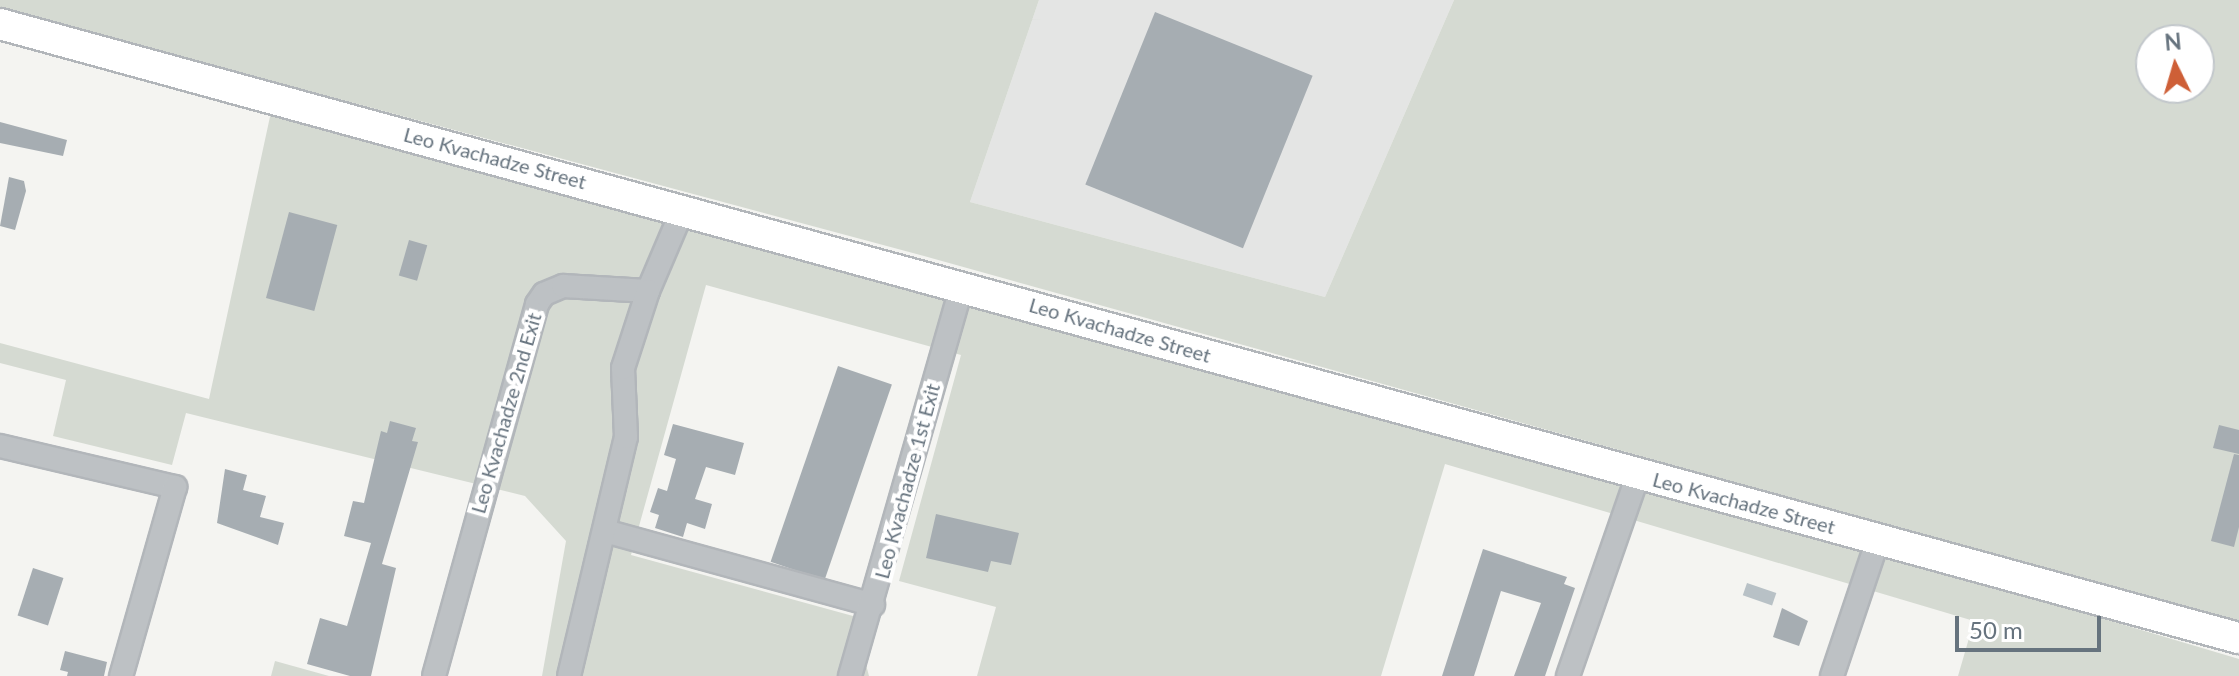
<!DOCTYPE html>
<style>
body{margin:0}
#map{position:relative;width:2239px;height:676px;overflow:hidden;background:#f4f4f1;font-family:Lato,sans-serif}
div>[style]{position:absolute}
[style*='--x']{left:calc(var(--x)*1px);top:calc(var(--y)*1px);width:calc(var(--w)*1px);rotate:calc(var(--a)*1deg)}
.built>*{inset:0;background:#e4e5e4}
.green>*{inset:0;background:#d5dad2}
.water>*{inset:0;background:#b8c1c6;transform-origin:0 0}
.building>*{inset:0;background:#a6adb2;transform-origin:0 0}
.roads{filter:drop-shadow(2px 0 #b2b6ba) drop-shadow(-2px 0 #b2b6ba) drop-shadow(0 2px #b2b6ba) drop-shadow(0 -2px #b2b6ba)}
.street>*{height:22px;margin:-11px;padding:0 11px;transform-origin:11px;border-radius:11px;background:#bdc1c4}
.secondary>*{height:30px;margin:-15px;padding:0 15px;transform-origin:15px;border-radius:15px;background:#fff}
span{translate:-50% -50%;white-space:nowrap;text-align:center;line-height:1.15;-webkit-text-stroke:8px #fff;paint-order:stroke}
.street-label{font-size:20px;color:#66737e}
.north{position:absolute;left:2135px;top:24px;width:80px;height:80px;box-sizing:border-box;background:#fff;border:2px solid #c2c7cb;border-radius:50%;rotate:355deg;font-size:22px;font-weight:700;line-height:32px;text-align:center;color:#66737e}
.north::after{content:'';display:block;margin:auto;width:28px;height:36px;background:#ce5f37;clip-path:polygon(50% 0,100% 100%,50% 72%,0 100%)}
.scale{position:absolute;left:1955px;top:616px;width:146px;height:36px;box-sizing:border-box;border:4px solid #66737e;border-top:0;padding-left:10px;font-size:24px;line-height:28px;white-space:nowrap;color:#66737e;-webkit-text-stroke:6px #fff;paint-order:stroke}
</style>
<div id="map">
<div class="built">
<i style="clip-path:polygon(1039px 0,1454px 0,1325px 297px,970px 202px)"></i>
</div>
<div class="green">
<i style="clip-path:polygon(evenodd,0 0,1039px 0,970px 202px,1325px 297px,1454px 0,2239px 0,2239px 623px,924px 256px,0 8px,0 0,2151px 40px,2199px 40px,2199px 88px,2151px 88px,2151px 40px)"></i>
<i style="clip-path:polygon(271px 112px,1639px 481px,2239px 659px,2239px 676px,1958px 676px,1974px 621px,1445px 464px,1381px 676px,977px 676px,996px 607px,899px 581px,961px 355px,706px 285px,631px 555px,853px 616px,869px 676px,542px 676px,566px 541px,525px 496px,186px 413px,172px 465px,53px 436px,66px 380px,0 363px,0 343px,209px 399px)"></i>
<i style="clip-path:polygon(275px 661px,329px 676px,271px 676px)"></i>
</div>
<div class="water">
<i style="left:1747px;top:583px;width:31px;height:13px;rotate:19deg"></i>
</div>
<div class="building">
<i style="left:1155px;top:12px;width:170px;height:186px;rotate:22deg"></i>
<i style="clip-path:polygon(0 122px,67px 140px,63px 156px,0 143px)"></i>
<i style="clip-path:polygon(9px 177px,24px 181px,26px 191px,15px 230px,0 226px)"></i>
<i style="left:289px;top:212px;width:50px;height:89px;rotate:15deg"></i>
<i style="left:409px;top:240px;width:19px;height:37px;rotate:16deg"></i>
<i style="left:838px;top:366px;width:57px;height:207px;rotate:19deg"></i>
<i style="clip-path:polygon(390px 421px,416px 428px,412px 441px,418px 442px,382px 564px,396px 568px,371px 676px,350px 676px,307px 664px,320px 618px,347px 626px,371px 543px,344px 536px,353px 501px,364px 503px,381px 431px,387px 433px)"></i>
<i style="clip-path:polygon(673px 424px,744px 443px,735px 475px,706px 467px,695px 499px,712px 504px,705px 529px,687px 523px,683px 537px,655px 528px,659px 515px,650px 512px,658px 488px,667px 491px,676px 459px,664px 455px)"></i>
<i style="clip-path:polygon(2219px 425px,2239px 430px,2239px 454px,2213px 448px)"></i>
<i style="clip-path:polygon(2234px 454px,2239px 455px,2239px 527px,2234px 547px,2211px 541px)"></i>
<i style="clip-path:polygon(225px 469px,247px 475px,243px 490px,266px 496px,260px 517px,284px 523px,278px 545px,217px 523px)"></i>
<i style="clip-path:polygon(936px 514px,1019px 533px,1011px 565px,991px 561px,988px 572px,926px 558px)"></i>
<i style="clip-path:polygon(1483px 549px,1567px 577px,1564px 584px,1575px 588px,1545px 676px,1514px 676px,1541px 603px,1501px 591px,1474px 676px,1442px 676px)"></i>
<i style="left:33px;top:568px;width:32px;height:50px;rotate:18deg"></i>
<i style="clip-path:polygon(1782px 608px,1808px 621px,1799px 646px,1773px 637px)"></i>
<i style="clip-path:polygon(65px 651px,107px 662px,104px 676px,67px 676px,68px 672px,60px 670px)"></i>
</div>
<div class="roads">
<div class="street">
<i style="--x:0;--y:446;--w:180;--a:13.2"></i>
<i style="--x:175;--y:487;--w:197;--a:105.9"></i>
<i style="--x:605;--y:531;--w:278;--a:15.4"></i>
<i style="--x:434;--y:676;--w:386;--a:-74.5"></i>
<i style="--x:537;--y:304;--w:12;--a:-55"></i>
<i style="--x:544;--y:294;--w:21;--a:-23"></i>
<i style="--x:563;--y:286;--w:85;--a:3.4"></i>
<i style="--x:648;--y:291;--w:89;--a:-66.9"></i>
<i style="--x:569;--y:676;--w:246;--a:-76.6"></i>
<i style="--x:626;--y:437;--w:69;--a:-92.5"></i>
<i style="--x:623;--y:368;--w:81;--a:-72"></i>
<i style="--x:850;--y:676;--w:406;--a:-74"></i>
<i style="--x:1568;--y:676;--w:213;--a:-70.8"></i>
<i style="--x:1832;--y:676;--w:145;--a:-71.4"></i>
</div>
<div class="secondary">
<i style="--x:0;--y:24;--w:2322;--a:15.34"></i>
</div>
</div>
<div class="street-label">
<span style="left:495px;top:158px;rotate:15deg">Leo Kvachadze Street</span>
<span style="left:1120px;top:330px;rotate:16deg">Leo Kvachadze Street</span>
<span style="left:506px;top:413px;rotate:-74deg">Leo Kvachadze 2nd Exit</span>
<span style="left:907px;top:481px;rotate:-75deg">Leo Kvachadze 1st Exit</span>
<span style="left:1744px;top:503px;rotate:15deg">Leo Kvachadze Street</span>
</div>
<div class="north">N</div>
<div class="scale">50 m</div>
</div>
